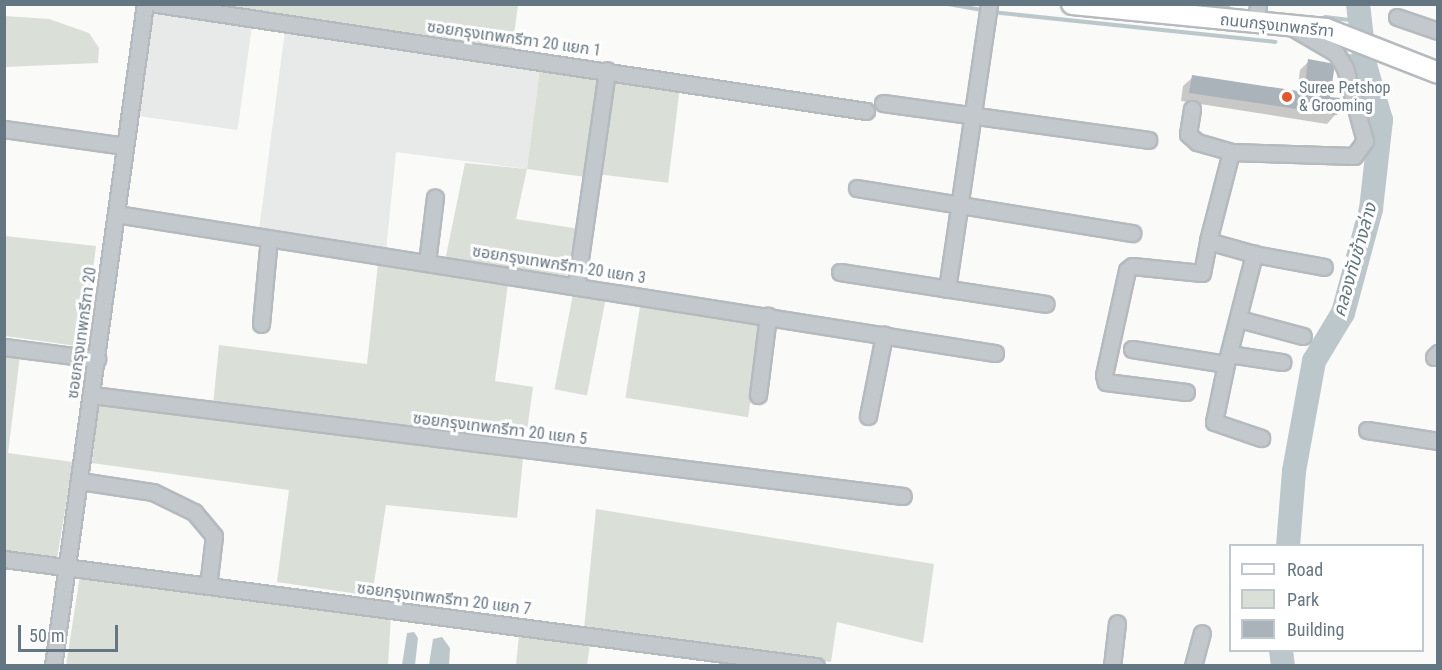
<!DOCTYPE html>
<meta charset="utf-8">
<style>
body{margin:0}
#map{position:relative;width:1442px;height:670px;overflow:hidden;background:#fafaf8;font-family:"Roboto Condensed","Noto Sans Thai",sans-serif}
div>[style]{position:absolute}
[style*='--x']{left:calc(var(--x)*1px);top:calc(var(--y)*1px);width:calc(var(--w)*1px);rotate:calc(var(--a)*1deg)}
.built>*{inset:0;background:#e8e9e9;transform-origin:0 0}
.green>*{inset:0;background:#dadfd7;transform-origin:0 0}
.water>*{inset:0;background:#bbc7cb}
.shadow>*{inset:0;background:#0003}
.stream>*{height:4px;margin:-2px;padding:0 2px;transform-origin:2px;border-radius:2px;background:#bbc7cb}
.canal>*{height:14px;margin:-7px;padding:0 7px;transform-origin:7px;border-radius:7px;background:#bbc7cb}
.river>*{height:24px;margin:-12px;padding:0 12px;transform-origin:12px;border-radius:12px;background:#bbc7cb}
.building>*{inset:0;background:#aab3b9}
.roads{filter:drop-shadow(2px 0 #b5babe) drop-shadow(-2px 0 #b5babe) drop-shadow(0 2px #b5babe) drop-shadow(0 -2px #b5babe)}
.minor>*{height:15px;margin:-7.5px;padding:0 7.5px;transform-origin:7.5px;border-radius:7.5px;background:#c3c8cc}
.major>*{height:20px;margin:-10px;padding:0 10px;transform-origin:10px;border-radius:10px;background:#fff}
.dots>*{width:16px;height:16px;translate:-50% -50%;box-sizing:border-box;border:3px solid #fff;border-radius:50%}
span{translate:-50% -50%;white-space:nowrap;text-align:center;line-height:1.15;-webkit-text-stroke:6px #fff;paint-order:stroke}
.street-label{font-size:16px;color:#657683}
.poi-label{font-size:16px;color:#657683}
.left{translate:0 -50%;text-align:left}
.water-label{font-size:18px;color:#60757c;font-style:italic}
.frame{position:absolute;inset:0;border:6px solid #657683;pointer-events:none}
.legend{position:absolute;left:1229px;top:544px;width:195px;height:108px;box-sizing:border-box;background:#fff;border:2px solid #c1c8cd;margin:0;padding:8px 10px;list-style:none;font-size:18px;color:#657683}
.legend li{display:flex;align-items:center;gap:12px;height:30px}
.legend b{width:30px;border:2px solid #c1c8cd}
.scale{position:absolute;left:18px;top:625px;width:100px;height:27px;box-sizing:border-box;border:3px solid #657683;border-top:0;padding-left:8px;font-size:18px;line-height:21px;white-space:nowrap;color:#657683;-webkit-text-stroke:4px #fff;paint-order:stroke}
</style>
<div id="map">
<div class="built">
<i style="left:153px;top:12px;width:100px;height:105px;rotate:8deg"></i>
<i style="clip-path:polygon(285px 30px,540px 68px,527px 169px,396px 152px,386px 251px,259px 230px)"></i>
</div>
<div class="green">
<i style="clip-path:polygon(225px 4px,518px 5px,512px 50px,224px 9px)"></i>
<i style="clip-path:polygon(5px 16px,49px 19px,89px 33px,99px 48px,98px 63px,5px 67px)"></i>
<i style="clip-path:polygon(540px 68px,602px 78px,585px 177px,527px 169px,516px 219px,580px 229px,572px 276px,445px 261px,465px 163px,527px 169px)"></i>
<i style="left:610px;top:82px;width:70px;height:93px;rotate:7deg"></i>
<i style="clip-path:polygon(5px 236px,96px 246px,84px 347px,5px 336px)"></i>
<i style="clip-path:polygon(378px 264px,508px 284px,495px 381px,533px 387px,525px 445px,213px 405px,219px 345px,367px 364px)"></i>
<i style="left:574px;top:289px;width:33px;height:102px;rotate:11deg"></i>
<i style="left:641px;top:300px;width:124px;height:99px;rotate:9deg"></i>
<i style="clip-path:polygon(4px 353px,20px 356px,8px 453px,73px 462px,57px 559px,5px 552px)"></i>
<i style="clip-path:polygon(99px 401px,523px 458px,517px 518px,386px 505px,372px 596px,277px 582px,289px 490px,92px 463px)"></i>
<i style="clip-path:polygon(596px 509px,934px 564px,923px 643px,837px 622px,831px 662px,584px 629px)"></i>
<i style="clip-path:polygon(80px 575px,391px 616px,388px 665px,66px 666px)"></i>
<i style="clip-path:polygon(519px 635px,590px 644px,587px 665px,516px 665px)"></i>
</div>
<div class="water">
<i style="clip-path:polygon(414px 632px,418px 638px,415px 665px,402px 665px,407px 633px)"></i>
<i style="clip-path:polygon(442px 637px,450px 648px,449px 665px,429px 665px,433px 639px)"></i>
</div>
<div class="shadow">
<i style="clip-path:polygon(1309px 61px,1336px 114px,1327px 124px,1181px 101px,1183px 86px,1193px 77px,1297px 92px,1300px 70px)"></i>
</div>
<div class="stream">
<i style="--x:948;--y:4;--w:36;--a:10"></i>
<i style="--x:1212;--y:4;--w:16;--a:7"></i>
<i style="--x:991;--y:12;--w:286;--a:6"></i>
<i style="--x:1325;--y:17;--w:35;--a:7"></i>
</div>
<div class="canal">
<i style="--x:1349;--y:61;--w:16;--a:14"></i>
</div>
<div class="river">
<i style="--x:1288;--y:546;--w:75;--a:-85.4"></i>
<i style="--x:1294;--y:471;--w:112;--a:-79.7"></i>
<i style="--x:1314;--y:361;--w:56;--a:-58.9"></i>
<i style="--x:1343;--y:313;--w:108;--a:-74.9"></i>
<i style="--x:1371;--y:209;--w:90;--a:-83.6"></i>
<i style="--x:1381;--y:120;--w:57;--a:-106.2"></i>
<i style="--x:1365;--y:65;--w:61;--a:-96.5"></i>
<i style="--x:1281;--y:650;--w:16;--a:83"></i>
</div>
<div class="building">
<i style="clip-path:polygon(1308px 59px,1335px 64px,1330px 97px,1340px 98px,1337px 115px,1189px 93px,1192px 75px,1304px 92px)"></i>
</div>
<div class="roads">
<div class="minor">
<i style="--x:157;--y:4;--w:717;--a:8.58"></i>
<i style="--x:1397;--y:17;--w:43;--a:18.9"></i>
<i style="--x:1256;--y:24;--w:20;--a:-84"></i>
<i style="--x:883;--y:103;--w:268;--a:7.9"></i>
<i style="--x:1192;--y:109;--w:25;--a:99"></i>
<i style="--x:1188;--y:134;--w:12;--a:42"></i>
<i style="--x:1197;--y:142;--w:35;--a:16"></i>
<i style="--x:1231;--y:152;--w:123;--a:1.9"></i>
<i style="--x:1354;--y:156;--w:19;--a:-54"></i>
<i style="--x:1365;--y:141;--w:76;--a:-105.3"></i>
<i style="--x:1345;--y:68;--w:17;--a:-121"></i>
<i style="--x:1336;--y:53;--w:50;--a:-149.8"></i>
<i style="--x:4;--y:129;--w:122;--a:8"></i>
<i style="--x:857;--y:188;--w:279;--a:9.3"></i>
<i style="--x:116;--y:214;--w:890;--a:8.99"></i>
<i style="--x:1254;--y:254;--w:71;--a:10.5"></i>
<i style="--x:427;--y:262;--w:65;--a:-83"></i>
<i style="--x:840;--y:272;--w:208;--a:8.8"></i>
<i style="--x:576;--y:286;--w:218;--a:-81.8"></i>
<i style="--x:947;--y:289;--w:288;--a:-81.6"></i>
<i style="--x:1239;--y:319;--w:66;--a:14.9"></i>
<i style="--x:261;--y:324;--w:86;--a:-84.7"></i>
<i style="--x:4;--y:347;--w:94;--a:7.4"></i>
<i style="--x:1132;--y:349;--w:95;--a:9.1"></i>
<i style="--x:1226;--y:364;--w:114;--a:-75.7"></i>
<i style="--x:1254;--y:254;--w:48;--a:-164.2"></i>
<i style="--x:1208;--y:241;--w:92;--a:-75.5"></i>
<i style="--x:1229;--y:354;--w:54;--a:8.6"></i>
<i style="--x:1434;--y:357;--w:6;--a:-45"></i>
<i style="--x:1226;--y:364;--w:59;--a:101.7"></i>
<i style="--x:1214;--y:422;--w:50;--a:18.8"></i>
<i style="--x:1186;--y:392;--w:81;--a:-172.9"></i>
<i style="--x:1106;--y:382;--w:7;--a:-106"></i>
<i style="--x:1104;--y:375;--w:107;--a:-77.6"></i>
<i style="--x:1127;--y:270;--w:6;--a:-39"></i>
<i style="--x:1132;--y:266;--w:70;--a:5.7"></i>
<i style="--x:1202;--y:273;--w:33;--a:-79"></i>
<i style="--x:92;--y:395;--w:817;--a:7.1"></i>
<i style="--x:758;--y:395;--w:80;--a:-82.8"></i>
<i style="--x:868;--y:416;--w:83;--a:-78.8"></i>
<i style="--x:1367;--y:430;--w:72;--a:8.8"></i>
<i style="--x:80;--y:481;--w:74;--a:8.6"></i>
<i style="--x:153;--y:492;--w:46;--a:26"></i>
<i style="--x:194;--y:512;--w:31;--a:50"></i>
<i style="--x:214;--y:536;--w:50;--a:96.8"></i>
<i style="--x:4;--y:559;--w:819;--a:7.51"></i>
<i style="--x:53;--y:666;--w:668;--a:-82.09"></i>
<i style="--x:1112;--y:666;--w:43;--a:-83.4"></i>
<i style="--x:1193;--y:666;--w:34;--a:-75"></i>
</div>
<div class="major">
<i style="--x:1072;--y:4;--w:255;--a:5.6"></i>
<i style="--x:1326;--y:29;--w:120;--a:21.4"></i>
</div>
</div>
<div class="dots">
<i style="left:1287px;top:97px;background:#e4572e"></i>
</div>
<div class="street-label">
<span style="left:1277px;top:26px;rotate:6deg">ถนนกรุงเทพกรีฑา</span>
<span style="left:514px;top:39px;rotate:8deg">ซอยกรุงเทพกรีฑา 20 แยก 1</span>
<span style="left:559px;top:265px;rotate:9deg">ซอยกรุงเทพกรีฑา 20 แยก 3</span>
<span style="left:82px;top:333px;rotate:-82deg">ซอยกรุงเทพกรีฑา 20</span>
<span style="left:500px;top:429px;rotate:7deg">ซอยกรุงเทพกรีฑา 20 แยก 5</span>
<span style="left:444px;top:599px;rotate:7deg">ซอยกรุงเทพกรีฑา 20 แยก 7</span>
</div>
<div class="poi-label">
<span class="left" style="left:1299px;top:97px">Suree Petshop<br>&amp; Grooming</span>
</div>
<div class="water-label">
<span style="left:1355px;top:260px;rotate:-74deg">คลองทับช้างล่าง</span>
</div>
<div class="frame"></div>
<ul class="legend">
<li><b style="height:8px;background:#fff"></b>Road</li>
<li><b style="height:16px;background:#dadfd7"></b>Park</li>
<li><b style="height:16px;background:#aab3b9"></b>Building</li>
</ul>
<div class="scale">50 m</div>
</div>
